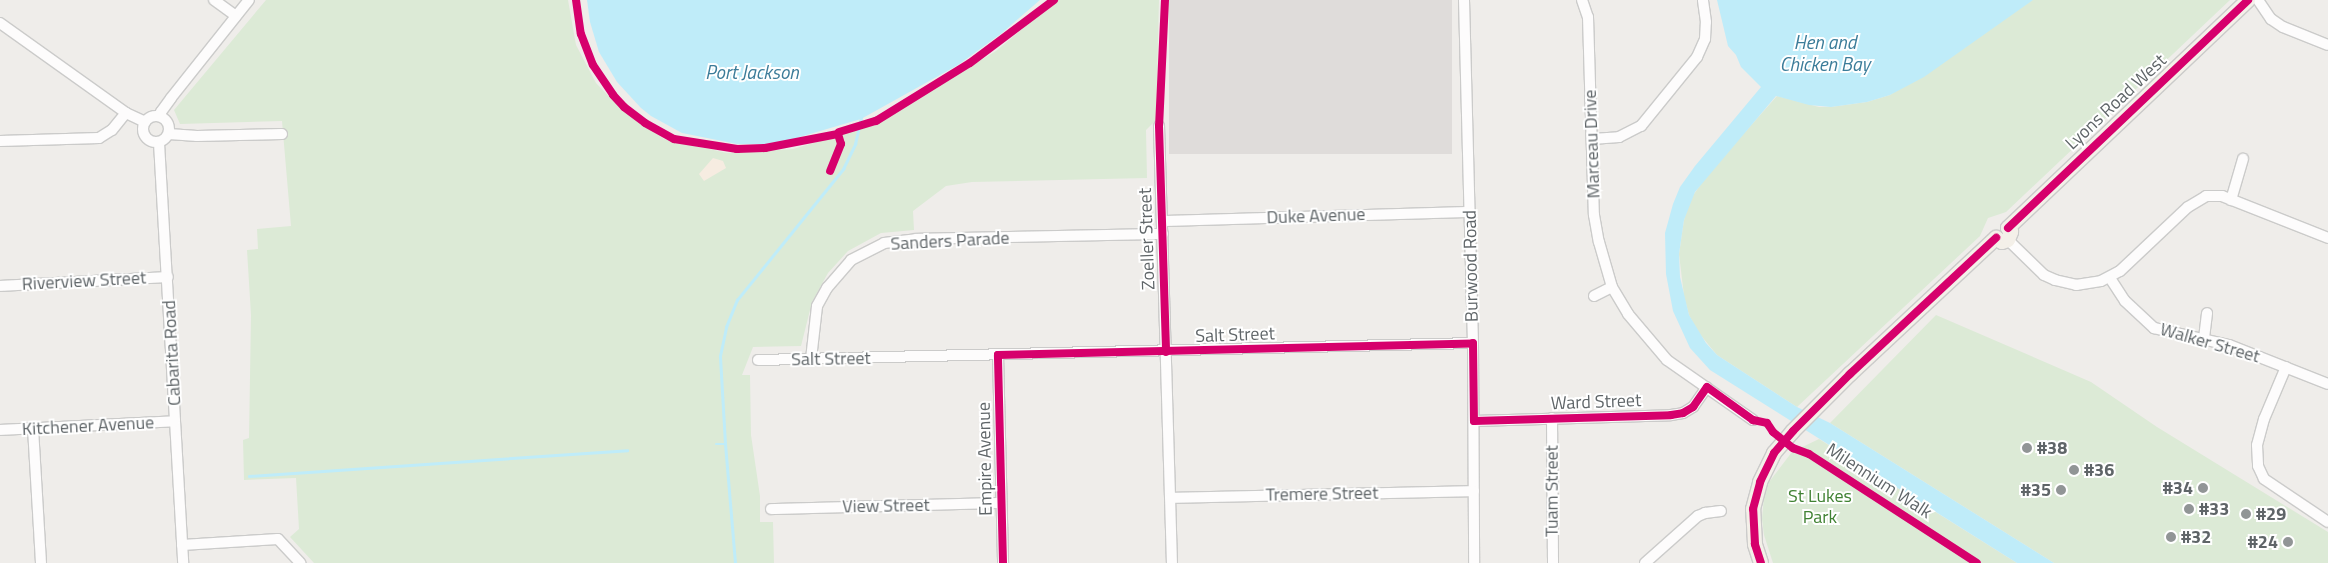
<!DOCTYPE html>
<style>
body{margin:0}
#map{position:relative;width:2328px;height:563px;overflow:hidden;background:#efedea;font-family:"Titillium Web",sans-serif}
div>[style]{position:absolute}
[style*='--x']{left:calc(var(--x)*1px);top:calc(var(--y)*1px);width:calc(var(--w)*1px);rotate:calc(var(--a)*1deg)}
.industrial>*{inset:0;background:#dfdcda;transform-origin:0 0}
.green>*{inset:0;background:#dcead6}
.sand>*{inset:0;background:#f6ece1}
.water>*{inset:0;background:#bfecf9}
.stream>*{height:2.5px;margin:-1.25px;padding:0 1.25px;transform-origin:1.25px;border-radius:1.25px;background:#bfecf9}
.roads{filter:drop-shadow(1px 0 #cbcbca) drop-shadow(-1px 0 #cbcbca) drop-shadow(0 1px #cbcbca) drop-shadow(0 -1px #cbcbca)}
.minor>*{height:10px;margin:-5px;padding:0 5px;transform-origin:5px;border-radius:5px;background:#fdfcfc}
.minor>.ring{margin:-5px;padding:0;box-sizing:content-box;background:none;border:10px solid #fdfcfc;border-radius:50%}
.major>*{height:14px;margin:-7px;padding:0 7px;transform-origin:7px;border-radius:7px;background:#f4f0e9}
.cycleway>*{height:8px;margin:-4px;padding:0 4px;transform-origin:4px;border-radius:4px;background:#d6006c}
.dots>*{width:14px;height:14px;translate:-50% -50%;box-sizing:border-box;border:2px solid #fff;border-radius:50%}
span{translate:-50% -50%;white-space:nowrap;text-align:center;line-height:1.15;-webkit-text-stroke:4px #fff;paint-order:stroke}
.street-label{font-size:18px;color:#5f6568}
.poi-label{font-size:18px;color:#5f6568;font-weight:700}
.left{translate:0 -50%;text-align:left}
.right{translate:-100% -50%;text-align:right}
.park-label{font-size:18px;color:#408233}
.water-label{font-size:19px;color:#3b7c99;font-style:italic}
</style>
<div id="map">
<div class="industrial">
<i style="left:1169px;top:0;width:283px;height:154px"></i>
</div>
<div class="green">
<i style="clip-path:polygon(266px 0,568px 0,576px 45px,596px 83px,623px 111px,664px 139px,727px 153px,793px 149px,834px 137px,900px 109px,996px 51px,1057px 0,1159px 0,1156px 120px,1146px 130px,1147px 178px,972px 182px,946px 186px,913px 211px,914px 230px,881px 233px,848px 251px,828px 273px,812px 302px,801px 346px,753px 347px,742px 375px,750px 375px,751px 435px,760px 496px,760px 522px,773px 522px,774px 563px,314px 563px,290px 537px,299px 529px,296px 478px,244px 480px,243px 440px,249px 438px,251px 315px,247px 250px,258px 249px,257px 229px,291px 226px,282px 121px,180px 124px,174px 110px)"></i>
<i style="clip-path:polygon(2032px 0,2230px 0,2006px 212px,1988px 218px,1980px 236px,1797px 407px,1717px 355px,1698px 332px,1689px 315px,1684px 296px,1679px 254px,1684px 220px,1690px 200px,1707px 175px,1777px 96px,1819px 107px,1831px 107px,1867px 102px,1890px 95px)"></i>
<i style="clip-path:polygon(1936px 315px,2091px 382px,2157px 427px,2328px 532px,2328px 563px,2054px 563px,1830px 423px)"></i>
<i style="clip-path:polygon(1819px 439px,2017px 563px,1773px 563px,1764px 535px,1762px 519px,1764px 497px,1769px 482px,1792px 452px)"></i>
</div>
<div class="sand">
<i style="clip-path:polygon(713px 158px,723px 161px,726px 168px,704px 181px,699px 174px)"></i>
</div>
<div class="water">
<i style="clip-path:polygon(587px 0,1040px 0,1002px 33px,958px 65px,861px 119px,793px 139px,765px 144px,737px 144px,682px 133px,651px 116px,641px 108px,617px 82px,599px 52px,590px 22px)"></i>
<i style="clip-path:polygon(1717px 0,2033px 0,1924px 77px,1890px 95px,1867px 102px,1831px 107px,1809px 105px,1776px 96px,1695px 192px,1684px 220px,1679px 254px,1680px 277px,1689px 315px,1706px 343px,1717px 355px,1797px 407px,1830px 423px,2054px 563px,2017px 563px,1710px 370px,1690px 348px,1673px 311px,1666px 274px,1665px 233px,1673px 204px,1680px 187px,1695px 166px,1761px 87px,1741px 67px,1736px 55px,1728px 46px)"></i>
</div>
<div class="stream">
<i style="--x:716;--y:444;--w:8;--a:0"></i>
<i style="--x:249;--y:476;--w:379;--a:-3.9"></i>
<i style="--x:735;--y:563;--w:119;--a:-94.8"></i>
<i style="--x:725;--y:444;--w:88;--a:-93.3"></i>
<i style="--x:720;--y:356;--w:30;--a:-78"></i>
<i style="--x:726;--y:327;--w:29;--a:-68"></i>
<i style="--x:737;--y:300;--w:169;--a:-51"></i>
<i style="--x:843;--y:169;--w:28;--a:-64"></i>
<i style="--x:855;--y:144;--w:26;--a:-77"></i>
</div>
<div class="roads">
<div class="minor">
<i style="--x:214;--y:0;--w:27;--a:36"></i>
<i style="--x:1464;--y:0;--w:343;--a:88.5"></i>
<i style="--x:1473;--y:343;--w:220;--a:89.7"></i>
<i style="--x:1582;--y:0;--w:18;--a:71"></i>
<i style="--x:1588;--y:17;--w:198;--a:88.3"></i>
<i style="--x:1594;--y:215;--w:27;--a:80"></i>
<i style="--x:1599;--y:242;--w:47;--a:73.9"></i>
<i style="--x:1612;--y:287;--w:31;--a:59"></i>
<i style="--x:1628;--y:314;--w:60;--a:49.7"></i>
<i style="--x:1667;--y:360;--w:105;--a:34.9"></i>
<i style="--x:2258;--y:0;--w:23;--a:56"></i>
<i style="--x:2271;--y:19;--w:14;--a:34"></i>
<i style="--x:2283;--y:27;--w:48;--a:21.8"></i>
<i style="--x:0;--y:23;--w:155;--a:35.5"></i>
<i style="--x:126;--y:113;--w:21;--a:25"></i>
<i class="ring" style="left:143px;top:116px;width:16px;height:16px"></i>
<i style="--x:161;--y:117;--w:5;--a:-90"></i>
<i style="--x:161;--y:112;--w:17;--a:-54"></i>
<i style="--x:171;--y:98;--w:125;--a:-51.5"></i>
<i style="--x:1159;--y:126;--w:437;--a:88.3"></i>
<i style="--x:169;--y:134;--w:28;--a:4"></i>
<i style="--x:197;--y:136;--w:85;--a:-1.3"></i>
<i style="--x:1592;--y:139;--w:27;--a:-4"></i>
<i style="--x:1619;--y:137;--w:25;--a:-27"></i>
<i style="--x:1641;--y:126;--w:89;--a:-50.9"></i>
<i style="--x:1697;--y:57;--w:20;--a:-66"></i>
<i style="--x:1705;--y:39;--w:17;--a:-87"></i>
<i style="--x:1706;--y:22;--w:22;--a:-98"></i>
<i style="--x:0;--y:141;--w:99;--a:-1.7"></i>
<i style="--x:99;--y:138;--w:15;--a:-32"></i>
<i style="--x:112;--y:130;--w:22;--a:-51"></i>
<i style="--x:159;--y:143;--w:421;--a:86.7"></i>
<i style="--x:2231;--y:200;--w:43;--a:-73.7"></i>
<i style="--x:1162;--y:221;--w:308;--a:-1.7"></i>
<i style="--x:2008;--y:240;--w:50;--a:44.2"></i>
<i style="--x:2044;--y:275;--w:12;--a:24"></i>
<i style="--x:2055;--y:280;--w:22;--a:13"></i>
<i style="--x:2076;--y:285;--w:25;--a:-9"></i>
<i style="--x:2101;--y:281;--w:21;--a:-28"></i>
<i style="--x:2120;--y:271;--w:93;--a:-43.3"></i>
<i style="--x:2188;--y:207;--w:21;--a:-31"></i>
<i style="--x:2206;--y:196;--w:16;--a:0"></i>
<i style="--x:2222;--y:196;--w:114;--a:21.6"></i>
<i style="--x:2110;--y:278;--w:27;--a:57"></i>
<i style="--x:2125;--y:301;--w:40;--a:43"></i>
<i style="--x:2154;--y:328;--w:77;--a:12.8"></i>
<i style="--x:2229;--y:345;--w:106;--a:21.5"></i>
<i style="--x:0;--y:286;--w:168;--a:-3.1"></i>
<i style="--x:1594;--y:296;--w:20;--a:-27"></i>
<i style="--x:2204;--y:338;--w:25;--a:-83"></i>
<i style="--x:998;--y:355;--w:208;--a:88.6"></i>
<i style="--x:811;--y:359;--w:53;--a:-83.5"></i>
<i style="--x:817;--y:306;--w:21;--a:-61"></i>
<i style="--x:827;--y:288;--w:37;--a:-49"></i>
<i style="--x:851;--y:260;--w:37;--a:-27"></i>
<i style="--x:884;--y:243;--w:32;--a:-7"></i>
<i style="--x:916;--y:239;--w:247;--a:-1.2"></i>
<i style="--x:758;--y:360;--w:715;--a:-1.36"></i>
<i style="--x:2286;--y:367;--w:56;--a:112.9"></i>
<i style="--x:2264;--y:419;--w:27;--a:105"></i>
<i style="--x:2257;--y:445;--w:21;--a:87"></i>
<i style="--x:2258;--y:466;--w:14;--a:65"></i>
<i style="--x:2264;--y:479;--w:77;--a:33.9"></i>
<i style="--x:1552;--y:418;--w:145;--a:89.6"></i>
<i style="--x:1474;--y:421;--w:197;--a:-1.7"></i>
<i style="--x:1671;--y:415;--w:12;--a:-9"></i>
<i style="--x:1683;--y:413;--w:12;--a:-31"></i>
<i style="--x:1693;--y:407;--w:24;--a:-55"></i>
<i style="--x:33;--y:428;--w:135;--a:86.6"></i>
<i style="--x:0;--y:430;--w:175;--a:-2.9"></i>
<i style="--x:1171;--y:498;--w:303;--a:-1.3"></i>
<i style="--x:771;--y:509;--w:230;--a:-1.5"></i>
<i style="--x:182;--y:545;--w:96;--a:-3.6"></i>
<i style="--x:278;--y:539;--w:33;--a:47"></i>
<i style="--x:1645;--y:563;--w:71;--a:-41.6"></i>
<i style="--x:1698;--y:516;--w:8;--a:-23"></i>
<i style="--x:1705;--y:513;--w:16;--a:-7"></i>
</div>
<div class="major">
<i style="--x:2008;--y:228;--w:331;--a:-43.5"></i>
<i style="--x:1996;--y:238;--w:7;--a:34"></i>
<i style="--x:2002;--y:242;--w:6;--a:-18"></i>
<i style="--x:2008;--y:240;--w:9;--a:-69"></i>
<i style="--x:2011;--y:232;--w:5;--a:-127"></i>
<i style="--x:1761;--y:563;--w:20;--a:-108"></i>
<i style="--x:1755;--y:544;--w:35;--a:-93"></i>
<i style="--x:1753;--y:509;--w:28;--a:-75"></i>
<i style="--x:1760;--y:482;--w:32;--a:-64"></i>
<i style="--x:1774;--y:453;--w:29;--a:-49"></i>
<i style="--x:1793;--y:431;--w:81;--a:-45"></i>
<i style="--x:1850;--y:374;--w:200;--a:-43"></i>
</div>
</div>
<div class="cycleway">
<i style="--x:576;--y:0;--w:34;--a:82"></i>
<i style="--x:581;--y:34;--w:33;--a:69"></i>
<i style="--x:593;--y:65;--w:36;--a:56"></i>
<i style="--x:613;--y:95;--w:16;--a:47"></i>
<i style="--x:624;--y:107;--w:26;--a:37"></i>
<i style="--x:645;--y:123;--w:33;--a:29"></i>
<i style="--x:674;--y:139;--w:64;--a:9"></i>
<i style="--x:737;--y:149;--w:28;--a:-2"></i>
<i style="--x:765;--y:148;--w:74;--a:-10.9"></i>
<i style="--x:838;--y:134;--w:10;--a:73"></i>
<i style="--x:841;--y:144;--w:29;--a:112"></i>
<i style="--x:1165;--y:0;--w:126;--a:92.7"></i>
<i style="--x:1159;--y:126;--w:226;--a:88.2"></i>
<i style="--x:839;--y:132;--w:39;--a:-17"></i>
<i style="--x:876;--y:121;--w:110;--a:-31.7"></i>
<i style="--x:970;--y:63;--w:105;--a:-36.9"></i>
<i style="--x:2008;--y:228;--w:331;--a:-43.5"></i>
<i style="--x:1003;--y:563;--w:208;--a:-91.4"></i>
<i style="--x:998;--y:355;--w:475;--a:-1.4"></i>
<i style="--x:1473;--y:343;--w:78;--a:89.3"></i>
<i style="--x:1474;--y:421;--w:197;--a:-1.7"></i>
<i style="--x:1671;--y:415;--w:12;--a:-9"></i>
<i style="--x:1683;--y:413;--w:12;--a:-31"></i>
<i style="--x:1693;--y:407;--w:24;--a:-55"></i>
<i style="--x:1707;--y:387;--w:57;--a:35.7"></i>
<i style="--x:1753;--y:420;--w:14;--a:12"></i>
<i style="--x:1767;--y:423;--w:11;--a:56"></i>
<i style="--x:1773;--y:432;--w:26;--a:39"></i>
<i style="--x:1793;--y:448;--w:17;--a:21"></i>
<i style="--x:1809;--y:454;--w:200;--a:33"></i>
<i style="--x:1761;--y:563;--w:20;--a:-108"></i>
<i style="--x:1755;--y:544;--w:35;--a:-93"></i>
<i style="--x:1753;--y:509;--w:28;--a:-75"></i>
<i style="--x:1760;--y:482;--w:32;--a:-64"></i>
<i style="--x:1774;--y:453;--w:29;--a:-49"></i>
<i style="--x:1793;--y:431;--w:81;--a:-45"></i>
<i style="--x:1850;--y:374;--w:200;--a:-43"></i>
</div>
<div class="dots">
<i style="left:2027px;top:448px;background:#919596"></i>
<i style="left:2074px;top:470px;background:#919596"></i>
<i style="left:2203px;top:488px;background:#919596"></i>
<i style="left:2061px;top:490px;background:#919596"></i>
<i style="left:2189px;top:509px;background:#919596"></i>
<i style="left:2246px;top:514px;background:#919596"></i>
<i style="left:2171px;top:537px;background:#919596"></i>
<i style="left:2288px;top:542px;background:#919596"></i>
</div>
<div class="street-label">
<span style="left:2116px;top:102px;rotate:-43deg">Lyons Road West</span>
<span style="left:1592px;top:144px;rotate:-92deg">Marceau Drive</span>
<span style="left:1316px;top:216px;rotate:-2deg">Duke Avenue</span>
<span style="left:1147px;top:239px;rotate:-92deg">Zoeller Street</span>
<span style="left:950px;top:241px;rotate:-3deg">Sanders Parade</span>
<span style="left:1471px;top:266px;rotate:-91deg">Burwood Road</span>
<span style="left:84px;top:281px;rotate:-3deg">Riverview Street</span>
<span style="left:1235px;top:335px;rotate:-2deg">Salt Street</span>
<span style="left:2210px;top:343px;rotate:16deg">Walker Street</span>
<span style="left:172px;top:353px;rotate:-93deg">Cabarita Road</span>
<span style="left:831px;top:359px;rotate:-1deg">Salt Street</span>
<span style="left:1596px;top:402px;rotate:-2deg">Ward Street</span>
<span style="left:88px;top:426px;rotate:-3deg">Kitchener Avenue</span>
<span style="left:985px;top:459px;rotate:-91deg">Empire Avenue</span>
<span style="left:1879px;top:481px;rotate:33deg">Milennium Walk</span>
<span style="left:1552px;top:491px;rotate:-90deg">Tuam Street</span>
<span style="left:1322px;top:494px;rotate:-1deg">Tremere Street</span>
<span style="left:886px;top:506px;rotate:-1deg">View Street</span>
</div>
<div class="poi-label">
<span class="left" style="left:2037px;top:448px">#38</span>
<span class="left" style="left:2084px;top:470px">#36</span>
<span class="right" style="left:2193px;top:488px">#34</span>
<span class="right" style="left:2051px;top:490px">#35</span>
<span class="left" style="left:2199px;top:509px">#33</span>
<span class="left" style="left:2256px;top:514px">#29</span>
<span class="left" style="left:2181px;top:537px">#32</span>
<span class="right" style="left:2278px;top:542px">#24</span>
</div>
<div class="park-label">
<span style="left:1820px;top:507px">St Lukes<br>Park</span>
</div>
<div class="water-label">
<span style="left:1825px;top:53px">Hen and<br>Chicken Bay</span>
<span style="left:752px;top:72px">Port Jackson</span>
</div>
</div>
